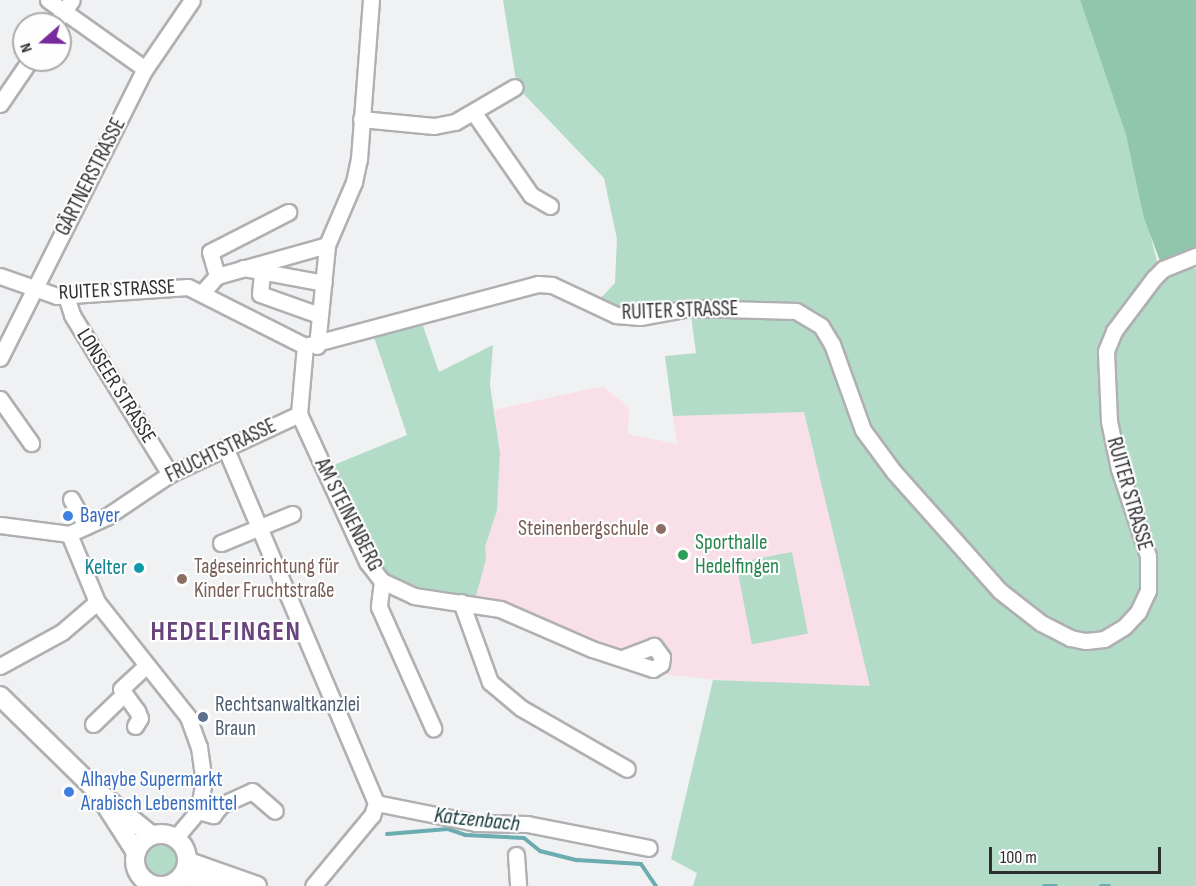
<!DOCTYPE html>
<meta charset="utf-8">
<style>
body{margin:0}
#map{position:relative;width:1196px;height:886px;overflow:hidden;background:#f0f1f2;font-family:"Sofia Sans Condensed",sans-serif}
div>[style]{position:absolute}
[style*='--x']{left:calc(var(--x)*1px);top:calc(var(--y)*1px);width:calc(var(--w)*1px);rotate:calc(var(--a)*1deg)}
.education>*{inset:0;background:#f8dfe8}
.green>*{inset:0;background:#b2dcc8;transform-origin:0 0}
.round{border-radius:50%}
.forest>*{inset:0;background:#8fc6ac}
.stream>*{height:4px;margin:-2px;padding:0 2px;transform-origin:2px;border-radius:2px;background:#6aacb0}
.roads{filter:drop-shadow(2px 0 #b0b0b2) drop-shadow(-2px 0 #b0b0b2) drop-shadow(0 2px #b0b0b2) drop-shadow(0 -2px #b0b0b2)}
.minor>*{height:15px;margin:-7.5px;padding:0 7.5px;transform-origin:7.5px;border-radius:7.5px;background:#fff}
.major>*{height:18px;margin:-9px;padding:0 9px;transform-origin:9px;border-radius:9px;background:#fff}
.major>.ring{margin:-9px;padding:0;box-sizing:content-box;background:none;border:18px solid #fff;border-radius:50%}
.dots>*{width:16px;height:16px;translate:-50% -50%;box-sizing:border-box;border:3px solid #fefeff;border-radius:50%}
span{translate:-50% -50%;white-space:nowrap;text-align:center;line-height:1.15;-webkit-text-stroke:4.5px #fefeff;paint-order:stroke}
.street-label{font-size:21px;color:#2f2f30}
.shop-label{font-size:21px;color:#366cbe}
.left{translate:0 -50%;text-align:left}
.education-label{font-size:21px;color:#785e54}
.right{translate:-100% -50%;text-align:right}
.leisure-label{font-size:21px;color:#27864d}
.culture-label{font-size:21px;color:#0d838f}
.service-label{font-size:21px;color:#4e5e75}
.water-label{font-size:22px;color:#143638;font-style:italic}
.district-label{font-size:27px;color:#69437c;font-weight:700;letter-spacing:1.5px}
.north{position:absolute;left:12px;top:12px;width:60px;height:60px;box-sizing:border-box;background:#fefeff;border:2px solid #ababac;border-radius:50%;rotate:250deg;font-size:16px;font-weight:700;line-height:24px;text-align:center;color:#2f2f30}
.north::after{content:'';display:block;margin:auto;width:21px;height:27px;background:#78299b;clip-path:polygon(50% 0,100% 100%,50% 72%,0 100%)}
.scale{position:absolute;left:989px;top:847px;width:172px;height:27px;box-sizing:border-box;border:3px solid #2f2f30;border-top:0;padding-left:8px;font-size:18px;line-height:21px;white-space:nowrap;color:#2f2f30;-webkit-text-stroke:4px #fefeff;paint-order:stroke}
</style>
<div id="map">
<div class="education">
<i style="clip-path:polygon(603px 386px,629px 408px,628px 434px,677px 444px,673px 416px,804px 412px,871px 687px,751px 683px,670px 675px,474px 604px,486px 559px,485px 547px,497px 510px,500px 452px,494px 410px)"></i>
</div>
<div class="green">
<i style="clip-path:polygon(503px 0,1080px 0,1126px 135px,1161px 278px,1186px 264px,1196px 269px,1196px 886px,693px 886px,697px 873px,671px 859px,713px 680px,870px 686px,804px 412px,673px 416px,665px 356px,696px 353px,690px 308px,640px 317px,592px 307px,615px 283px,617px 239px,604px 178px,517px 87px)"></i>
<i style="clip-path:polygon(422px 323px,439px 372px,493px 345px,490px 385px,500px 453px,497px 510px,485px 547px,486px 559px,474px 604px,382px 581px,324px 469px,407px 435px,374px 337px)"></i>
<i style="left:792px;top:552px;width:83px;height:57px;rotate:79deg"></i>
<i class="round" style="left:144px;top:844px;width:34px;height:34px"></i>
</div>
<div class="forest">
<i style="clip-path:polygon(1080px 0,1196px 0,1196px 258px,1163px 269px,1144px 218px,1126px 135px)"></i>
</div>
<div class="stream">
<i style="--x:387;--y:834;--w:61;--a:-4.7"></i>
<i style="--x:448;--y:829;--w:18;--a:19"></i>
<i style="--x:465;--y:835;--w:59;--a:2.9"></i>
<i style="--x:524;--y:838;--w:21;--a:39"></i>
<i style="--x:540;--y:851;--w:38;--a:14"></i>
<i style="--x:577;--y:860;--w:64;--a:3.6"></i>
<i style="--x:641;--y:864;--w:27;--a:56"></i>
<i style="--x:1044;--y:886;--w:12;--a:0"></i>
<i style="--x:1101;--y:886;--w:8;--a:0"></i>
</div>
<div class="roads">
<div class="minor">
<i style="--x:48;--y:0;--w:119;--a:35.4"></i>
<i style="--x:55;--y:24;--w:29;--a:-55"></i>
<i style="--x:0;--y:104;--w:53;--a:-55.7"></i>
<i style="--x:474;--y:113;--w:100;--a:55.2"></i>
<i style="--x:531;--y:195;--w:22;--a:30"></i>
<i style="--x:361;--y:119;--w:73;--a:5.5"></i>
<i style="--x:434;--y:126;--w:21;--a:-11"></i>
<i style="--x:455;--y:122;--w:69;--a:-30.3"></i>
<i style="--x:243;--y:268;--w:82;--a:10.5"></i>
<i style="--x:262;--y:274;--w:20;--a:96"></i>
<i style="--x:260;--y:294;--w:63;--a:19.6"></i>
<i style="--x:0;--y:276;--w:60;--a:19.3"></i>
<i style="--x:57;--y:296;--w:131;--a:-3.9"></i>
<i style="--x:188;--y:287;--w:131;--a:26.8"></i>
<i style="--x:305;--y:346;--w:241;--a:-14.9"></i>
<i style="--x:538;--y:284;--w:14;--a:4"></i>
<i style="--x:552;--y:285;--w:71;--a:25.1"></i>
<i style="--x:616;--y:315;--w:24;--a:5"></i>
<i style="--x:640;--y:317;--w:51;--a:-10.2"></i>
<i style="--x:690;--y:308;--w:106;--a:1.6"></i>
<i style="--x:796;--y:311;--w:29;--a:31"></i>
<i style="--x:821;--y:326;--w:21;--a:59"></i>
<i style="--x:832;--y:344;--w:91;--a:70.2"></i>
<i style="--x:863;--y:430;--w:52;--a:53.6"></i>
<i style="--x:894;--y:472;--w:159;--a:48.3"></i>
<i style="--x:1000;--y:591;--w:52;--a:38"></i>
<i style="--x:1041;--y:623;--w:33;--a:27"></i>
<i style="--x:1070;--y:638;--w:16;--a:11"></i>
<i style="--x:1086;--y:641;--w:18;--a:-6"></i>
<i style="--x:1104;--y:639;--w:23;--a:-31"></i>
<i style="--x:1124;--y:627;--w:21;--a:-47"></i>
<i style="--x:1138;--y:612;--w:23;--a:-65"></i>
<i style="--x:1148;--y:591;--w:35;--a:-90"></i>
<i style="--x:1148;--y:556;--w:92;--a:-108.4"></i>
<i style="--x:1119;--y:469;--w:49;--a:-101.8"></i>
<i style="--x:1109;--y:421;--w:70;--a:-92.5"></i>
<i style="--x:1106;--y:351;--w:22;--a:-68"></i>
<i style="--x:1114;--y:331;--w:66;--a:-53"></i>
<i style="--x:1154;--y:278;--w:13;--a:-45"></i>
<i style="--x:1163;--y:269;--w:35;--a:-22"></i>
<i style="--x:217;--y:276;--w:25;--a:-106"></i>
<i style="--x:210;--y:252;--w:88;--a:-27.1"></i>
<i style="--x:202;--y:293;--w:23;--a:-49"></i>
<i style="--x:217;--y:276;--w:114;--a:-15.7"></i>
<i style="--x:327;--y:245;--w:69;--a:-66.8"></i>
<i style="--x:354;--y:182;--w:24;--a:-78"></i>
<i style="--x:359;--y:159;--w:159;--a:-85.7"></i>
<i style="--x:66;--y:296;--w:20;--a:72"></i>
<i style="--x:72;--y:315;--w:187;--a:58.4"></i>
<i style="--x:317;--y:346;--w:101;--a:-84.3"></i>
<i style="--x:0;--y:358;--w:323;--a:-63.4"></i>
<i style="--x:145;--y:69;--w:83;--a:-55.7"></i>
<i style="--x:0;--y:399;--w:54;--a:54.8"></i>
<i style="--x:299;--y:414;--w:163;--a:65.3"></i>
<i style="--x:367;--y:562;--w:24;--a:52"></i>
<i style="--x:382;--y:581;--w:35;--a:25"></i>
<i style="--x:414;--y:596;--w:87;--a:8.6"></i>
<i style="--x:500;--y:609;--w:100;--a:23.5"></i>
<i style="--x:592;--y:649;--w:64;--a:18.2"></i>
<i style="--x:653;--y:669;--w:9;--a:-32"></i>
<i style="--x:661;--y:664;--w:7;--a:-82"></i>
<i style="--x:662;--y:657;--w:14;--a:-126"></i>
<i style="--x:654;--y:646;--w:33;--a:159"></i>
<i style="--x:225;--y:447;--w:387;--a:67"></i>
<i style="--x:376;--y:803;--w:13;--a:108"></i>
<i style="--x:372;--y:815;--w:92;--a:129.7"></i>
<i style="--x:71;--y:499;--w:31;--a:61"></i>
<i style="--x:0;--y:525;--w:70;--a:7.4"></i>
<i style="--x:69;--y:534;--w:74;--a:67.6"></i>
<i style="--x:97;--y:602;--w:147;--a:51.6"></i>
<i style="--x:188;--y:717;--w:32;--a:70"></i>
<i style="--x:199;--y:747;--w:34;--a:82"></i>
<i style="--x:204;--y:781;--w:31;--a:101"></i>
<i style="--x:198;--y:811;--w:34;--a:130"></i>
<i style="--x:69;--y:534;--w:41;--a:-24.7"></i>
<i style="--x:106;--y:517;--w:77;--a:-33.9"></i>
<i style="--x:170;--y:474;--w:142;--a:-24.9"></i>
<i style="--x:299;--y:414;--w:68;--a:-85"></i>
<i style="--x:221;--y:543;--w:77;--a:-22.2"></i>
<i style="--x:382;--y:581;--w:26;--a:97"></i>
<i style="--x:379;--y:607;--w:133;--a:65.9"></i>
<i style="--x:461;--y:602;--w:85;--a:70.1"></i>
<i style="--x:490;--y:682;--w:40;--a:40"></i>
<i style="--x:521;--y:708;--w:122;--a:29.9"></i>
<i style="--x:0;--y:666;--w:71;--a:-28.7"></i>
<i style="--x:62;--y:632;--w:46;--a:-40.6"></i>
<i style="--x:93;--y:724;--w:43;--a:-44.1"></i>
<i style="--x:135;--y:726;--w:9;--a:-58"></i>
<i style="--x:140;--y:718;--w:8;--a:-113"></i>
<i style="--x:137;--y:711;--w:27;--a:-126"></i>
<i style="--x:121;--y:689;--w:35;--a:-43"></i>
<i style="--x:376;--y:803;--w:102;--a:11.3"></i>
<i style="--x:476;--y:823;--w:51;--a:1.1"></i>
<i style="--x:527;--y:824;--w:124;--a:11.1"></i>
<i style="--x:198;--y:811;--w:16;--a:15"></i>
<i style="--x:213;--y:815;--w:13;--a:-51"></i>
<i style="--x:221;--y:805;--w:34;--a:-24"></i>
<i style="--x:252;--y:791;--w:30;--a:41"></i>
<i style="--x:516;--y:855;--w:31;--a:86"></i>
<i style="--x:149;--y:886;--w:2;--a:-63"></i>
</div>
<div class="major">
<i style="--x:0;--y:696;--w:137;--a:44.4"></i>
<i style="--x:98;--y:792;--w:68;--a:39.1"></i>
<i style="--x:100;--y:796;--w:67;--a:57.3"></i>
<i class="ring" style="left:135px;top:834px;width:34px;height:34px"></i>
<i style="--x:189;--y:862;--w:72;--a:19.4"></i>
<i style="--x:182;--y:876;--w:48;--a:12"></i>
</div>
</div>
<div class="dots">
<i style="left:68px;top:516px;background:#3f7fe0"></i>
<i style="left:661px;top:529px;background:#8d6e63"></i>
<i style="left:683px;top:555px;background:#2e9e5b"></i>
<i style="left:139px;top:568px;background:#0f9aa8"></i>
<i style="left:182px;top:579px;background:#8d6e63"></i>
<i style="left:203px;top:717px;background:#5c6f8a"></i>
<i style="left:69px;top:792px;background:#3f7fe0"></i>
</div>
<div class="street-label">
<span style="left:91px;top:177px;rotate:-63deg">GÄRTNERSTRASSE</span>
<span style="left:117px;top:290px;rotate:-3deg">RUITER STRASSE</span>
<span style="left:680px;top:311px;rotate:-2deg">RUITER STRASSE</span>
<span style="left:116px;top:386px;rotate:58deg">LONSEER STRASSE</span>
<span style="left:221px;top:451px;rotate:-26deg">FRUCHTSTRASSE</span>
<span style="left:1129px;top:494px;rotate:74deg">RUITER STRASSE</span>
<span style="left:348px;top:515px;rotate:63deg">AM STEINENBERG</span>
</div>
<div class="shop-label">
<span class="left" style="left:80px;top:516px">Bayer</span>
<span class="left" style="left:81px;top:792px">Alhaybe Supermarkt<br>Arabisch Lebensmittel</span>
</div>
<div class="education-label">
<span class="right" style="left:649px;top:529px">Steinenbergschule</span>
<span class="left" style="left:194px;top:579px">Tageseinrichtung für<br>Kinder Fruchtstraße</span>
</div>
<div class="leisure-label">
<span class="left" style="left:695px;top:555px">Sporthalle<br>Hedelfingen</span>
</div>
<div class="culture-label">
<span class="right" style="left:127px;top:568px">Kelter</span>
</div>
<div class="service-label">
<span class="left" style="left:215px;top:717px">Rechtsanwaltkanzlei<br>Braun</span>
</div>
<div class="water-label">
<span style="left:477px;top:820px;rotate:6deg">Katzenbach</span>
</div>
<div class="district-label">
<span style="left:226px;top:633px">HEDELFINGEN</span>
</div>
<div class="north">N</div>
<div class="scale">100 m</div>
</div>
